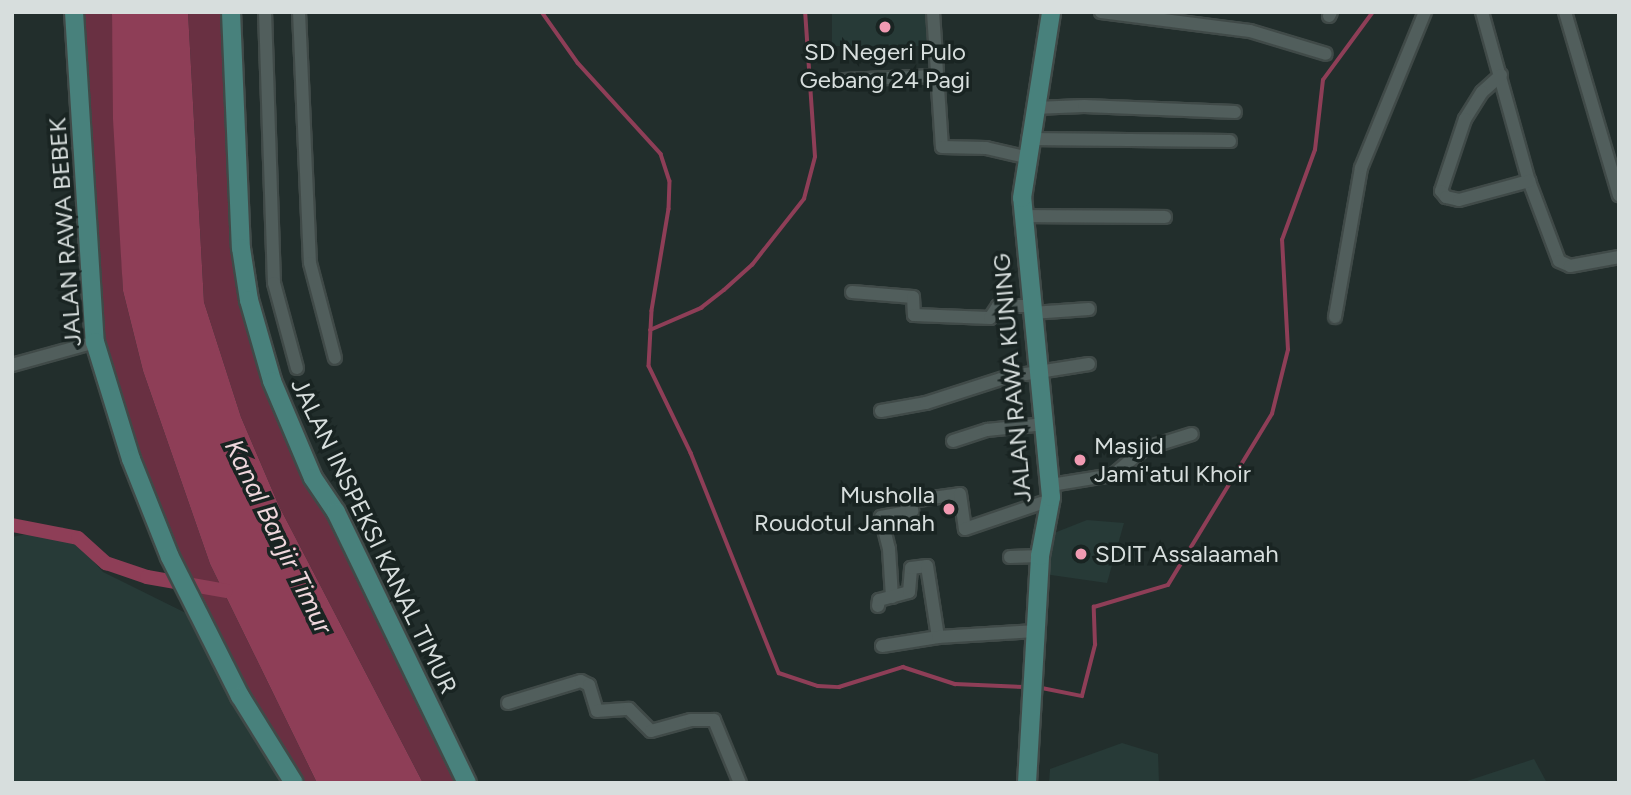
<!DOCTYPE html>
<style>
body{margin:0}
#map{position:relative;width:1631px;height:795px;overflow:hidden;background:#222e2c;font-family:Figtree,sans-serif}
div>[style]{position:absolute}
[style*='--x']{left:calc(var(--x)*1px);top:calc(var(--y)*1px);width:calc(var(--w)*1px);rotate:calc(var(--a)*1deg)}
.built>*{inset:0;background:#273a37;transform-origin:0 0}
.green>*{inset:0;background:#693042}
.water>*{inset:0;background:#8e3e57}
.stream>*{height:3.5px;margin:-1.75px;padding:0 1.75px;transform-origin:1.75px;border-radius:1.75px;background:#8e3e57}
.canal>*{height:14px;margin:-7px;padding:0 7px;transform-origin:7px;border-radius:7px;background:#8e3e57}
.roads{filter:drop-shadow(2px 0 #404a48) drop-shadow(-2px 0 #404a48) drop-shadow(0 2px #404a48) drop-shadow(0 -2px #404a48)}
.street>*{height:12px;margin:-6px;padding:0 6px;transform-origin:6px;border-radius:6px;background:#515e5c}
.secondary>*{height:18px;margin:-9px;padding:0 9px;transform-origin:9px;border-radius:9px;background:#48817c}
.dots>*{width:19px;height:19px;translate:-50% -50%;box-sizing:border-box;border:4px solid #192422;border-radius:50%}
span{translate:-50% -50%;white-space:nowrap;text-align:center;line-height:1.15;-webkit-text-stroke:7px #192422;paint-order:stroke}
.poi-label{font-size:24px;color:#d7dedd}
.left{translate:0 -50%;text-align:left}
.right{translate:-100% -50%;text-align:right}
.street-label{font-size:24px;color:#d7dedd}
.water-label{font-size:26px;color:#efd7dc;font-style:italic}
.frame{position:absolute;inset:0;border:14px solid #d7dedd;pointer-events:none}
</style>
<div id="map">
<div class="built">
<i style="left:832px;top:12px;width:105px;height:34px"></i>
<i style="clip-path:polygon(1087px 520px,1124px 523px,1107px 583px,1044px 574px,1049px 535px)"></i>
<i style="clip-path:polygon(63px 527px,103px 572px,204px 622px,294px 783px,12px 783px,12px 537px)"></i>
<i style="clip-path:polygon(1122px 743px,1158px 754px,1159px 783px,1049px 783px,1050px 769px)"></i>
<i style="clip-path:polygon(1534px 759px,1547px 783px,1461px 783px)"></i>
</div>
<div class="green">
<i style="clip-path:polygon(76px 12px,112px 12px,123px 291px,143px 371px,210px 564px,317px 783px,294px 783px,170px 557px,95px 341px)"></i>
<i style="clip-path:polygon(188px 12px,231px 12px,241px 248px,282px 408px,467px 783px,423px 783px,279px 506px,241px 417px,204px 302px)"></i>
</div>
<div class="water">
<i style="clip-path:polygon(112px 12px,188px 12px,204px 302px,241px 417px,279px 506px,423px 783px,317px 783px,210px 564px,143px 371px,123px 291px,113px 119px)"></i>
</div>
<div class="stream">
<i style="--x:542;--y:12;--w:62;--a:54.8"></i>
<i style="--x:578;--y:63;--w:123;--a:47.6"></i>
<i style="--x:661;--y:154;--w:28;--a:72"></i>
<i style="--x:670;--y:181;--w:28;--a:92"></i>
<i style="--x:669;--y:209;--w:103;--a:99.5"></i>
<i style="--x:652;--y:311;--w:55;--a:93.1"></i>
<i style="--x:649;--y:366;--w:97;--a:64.2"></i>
<i style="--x:691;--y:453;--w:237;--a:68.2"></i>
<i style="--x:779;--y:673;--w:41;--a:18.4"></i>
<i style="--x:818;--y:686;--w:21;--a:3"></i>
<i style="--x:839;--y:687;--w:67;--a:-17.4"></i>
<i style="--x:903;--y:667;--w:55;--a:18.1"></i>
<i style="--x:955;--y:684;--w:70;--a:2.5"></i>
<i style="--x:650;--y:330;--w:56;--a:-23.3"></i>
<i style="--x:701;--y:308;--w:29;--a:-38"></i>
<i style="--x:724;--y:290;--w:38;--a:-42"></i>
<i style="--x:752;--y:265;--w:84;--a:-51.8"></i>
<i style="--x:804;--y:199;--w:43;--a:-75.3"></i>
<i style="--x:815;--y:157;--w:145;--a:-93.9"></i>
<i style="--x:1037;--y:687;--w:46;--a:11.3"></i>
<i style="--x:1082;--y:696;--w:53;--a:-75.7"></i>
<i style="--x:1095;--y:645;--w:38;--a:-92"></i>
<i style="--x:1094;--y:607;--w:77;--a:-16.6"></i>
<i style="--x:1168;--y:585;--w:200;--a:-58.7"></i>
<i style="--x:1272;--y:414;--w:66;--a:-76"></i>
<i style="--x:1288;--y:350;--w:110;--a:-93.1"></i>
<i style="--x:1282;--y:240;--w:96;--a:-69.9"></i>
<i style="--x:1315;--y:150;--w:70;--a:-83.5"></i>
<i style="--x:1323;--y:80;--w:84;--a:-53.7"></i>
</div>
<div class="canal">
<i style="--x:12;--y:525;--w:67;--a:11.1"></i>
<i style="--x:78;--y:538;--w:38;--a:42"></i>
<i style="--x:106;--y:563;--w:43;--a:18.9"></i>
<i style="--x:147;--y:577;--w:80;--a:10"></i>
</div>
<div class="roads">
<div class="street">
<i style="--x:265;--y:12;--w:271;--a:88.1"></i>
<i style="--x:274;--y:283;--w:88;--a:74.9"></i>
<i style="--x:299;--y:12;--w:251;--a:87.5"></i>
<i style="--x:310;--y:263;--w:98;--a:75.3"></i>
<i style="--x:933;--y:12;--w:135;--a:86.2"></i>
<i style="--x:942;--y:147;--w:44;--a:1.3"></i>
<i style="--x:986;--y:148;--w:40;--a:13"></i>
<i style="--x:1101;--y:12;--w:150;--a:7.3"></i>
<i style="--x:1250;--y:31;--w:79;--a:16.8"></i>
<i style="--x:1482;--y:12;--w:175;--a:74.5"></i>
<i style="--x:1529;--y:181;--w:85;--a:69.4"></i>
<i style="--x:1559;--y:261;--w:12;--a:24"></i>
<i style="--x:1570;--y:266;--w:50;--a:-10.4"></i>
<i style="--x:1565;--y:12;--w:191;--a:73.6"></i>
<i style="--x:1329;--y:16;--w:4;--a:-63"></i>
<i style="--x:1501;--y:75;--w:25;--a:138"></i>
<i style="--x:1482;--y:92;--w:32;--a:122"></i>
<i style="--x:1465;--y:119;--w:76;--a:108.4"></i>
<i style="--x:1441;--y:191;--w:8;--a:50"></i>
<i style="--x:1446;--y:197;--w:13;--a:13"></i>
<i style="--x:1459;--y:200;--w:73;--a:-15.2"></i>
<i style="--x:844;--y:80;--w:91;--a:-2.5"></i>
<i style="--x:1034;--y:108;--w:50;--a:-2.3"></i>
<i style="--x:1084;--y:106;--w:151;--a:2.3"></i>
<i style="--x:1028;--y:139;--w:202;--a:0.6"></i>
<i style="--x:1022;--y:216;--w:143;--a:0.4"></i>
<i style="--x:852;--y:292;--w:61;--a:4.7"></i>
<i style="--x:913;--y:297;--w:18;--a:87"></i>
<i style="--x:914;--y:315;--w:76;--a:2.3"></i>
<i style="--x:990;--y:318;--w:14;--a:-56"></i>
<i style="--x:998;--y:306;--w:33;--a:0"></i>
<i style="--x:1032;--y:313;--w:57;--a:-4"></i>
<i style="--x:1335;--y:317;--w:151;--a:-80.1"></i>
<i style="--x:1361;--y:168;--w:169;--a:-67.7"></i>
<i style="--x:12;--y:365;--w:86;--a:-15.5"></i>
<i style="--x:881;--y:411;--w:46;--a:-10.1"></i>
<i style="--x:926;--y:403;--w:85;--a:-17.8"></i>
<i style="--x:1007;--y:377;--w:83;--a:-9"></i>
<i style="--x:953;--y:441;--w:36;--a:-18"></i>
<i style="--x:987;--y:430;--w:58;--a:-5.9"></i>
<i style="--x:1051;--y:485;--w:63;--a:-9.2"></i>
<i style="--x:1113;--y:475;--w:40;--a:-40"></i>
<i style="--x:1144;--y:449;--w:50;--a:-17.4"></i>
<i style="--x:1010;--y:557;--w:30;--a:-2"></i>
<i style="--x:892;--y:597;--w:48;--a:-93.6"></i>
<i style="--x:889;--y:549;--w:33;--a:-104"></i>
<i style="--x:881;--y:517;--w:32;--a:-11"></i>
<i style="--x:912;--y:511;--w:10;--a:-96"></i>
<i style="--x:911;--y:501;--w:49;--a:-8.1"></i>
<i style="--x:960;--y:494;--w:35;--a:82"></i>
<i style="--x:965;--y:529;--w:90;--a:-18.8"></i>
<i style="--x:878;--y:606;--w:6;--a:-81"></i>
<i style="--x:879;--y:600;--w:31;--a:-15"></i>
<i style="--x:909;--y:592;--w:24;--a:-85"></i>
<i style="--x:911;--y:568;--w:16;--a:-7"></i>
<i style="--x:927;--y:566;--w:72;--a:81.2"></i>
<i style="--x:882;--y:646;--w:57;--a:-9.1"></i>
<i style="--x:938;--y:637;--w:98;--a:-3.5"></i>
<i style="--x:508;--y:703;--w:76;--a:-16.8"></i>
<i style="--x:581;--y:681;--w:9;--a:27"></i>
<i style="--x:589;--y:685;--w:27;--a:73"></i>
<i style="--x:597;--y:711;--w:32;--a:-4"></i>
<i style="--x:629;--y:709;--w:31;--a:45"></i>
<i style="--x:651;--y:731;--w:41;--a:-15.4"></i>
<i style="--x:691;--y:720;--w:23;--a:0"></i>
<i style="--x:714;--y:720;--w:68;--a:67.6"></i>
</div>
<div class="secondary">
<i style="--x:74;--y:12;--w:331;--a:86.4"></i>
<i style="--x:95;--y:342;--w:122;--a:72.9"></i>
<i style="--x:131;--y:459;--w:105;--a:68.3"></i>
<i style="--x:170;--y:557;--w:156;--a:63.3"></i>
<i style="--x:240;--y:696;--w:102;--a:58.2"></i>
<i style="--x:231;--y:12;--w:236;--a:87.6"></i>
<i style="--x:241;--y:248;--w:53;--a:81.3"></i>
<i style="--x:249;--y:300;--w:84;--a:74.1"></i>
<i style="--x:272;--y:381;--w:105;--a:67.1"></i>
<i style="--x:313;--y:478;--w:41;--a:55.9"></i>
<i style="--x:336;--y:512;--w:301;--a:64.2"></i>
<i style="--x:1027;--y:783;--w:227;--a:-86.7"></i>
<i style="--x:1040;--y:556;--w:60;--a:-79.4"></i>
<i style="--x:1051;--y:497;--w:300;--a:-95.5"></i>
<i style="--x:1022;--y:198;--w:188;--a:-81.1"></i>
</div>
</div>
<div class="dots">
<i style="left:885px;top:27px;background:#f19ab2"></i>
<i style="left:1080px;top:460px;background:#f19ab2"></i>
<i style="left:949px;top:509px;background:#f19ab2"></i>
<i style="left:1081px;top:554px;background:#f19ab2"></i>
</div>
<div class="poi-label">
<span style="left:885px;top:66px">SD Negeri Pulo<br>Gebang 24 Pagi</span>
<span class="left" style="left:1094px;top:460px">Masjid<br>Jami'atul Khoir</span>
<span class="right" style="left:935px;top:509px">Musholla<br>Roudotul Jannah</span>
<span class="left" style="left:1095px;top:554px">SDIT Assalaamah</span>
</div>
<div class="street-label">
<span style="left:65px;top:232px;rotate:-94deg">JALAN RAWA BEBEK</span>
<span style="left:1012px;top:378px;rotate:-95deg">JALAN RAWA KUNING</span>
<span style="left:374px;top:536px;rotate:64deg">JALAN INSPEKSI KANAL TIMUR</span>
</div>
<div class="water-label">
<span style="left:278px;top:537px;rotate:64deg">Kanal Banjir Timur</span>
</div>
<div class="frame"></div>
</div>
